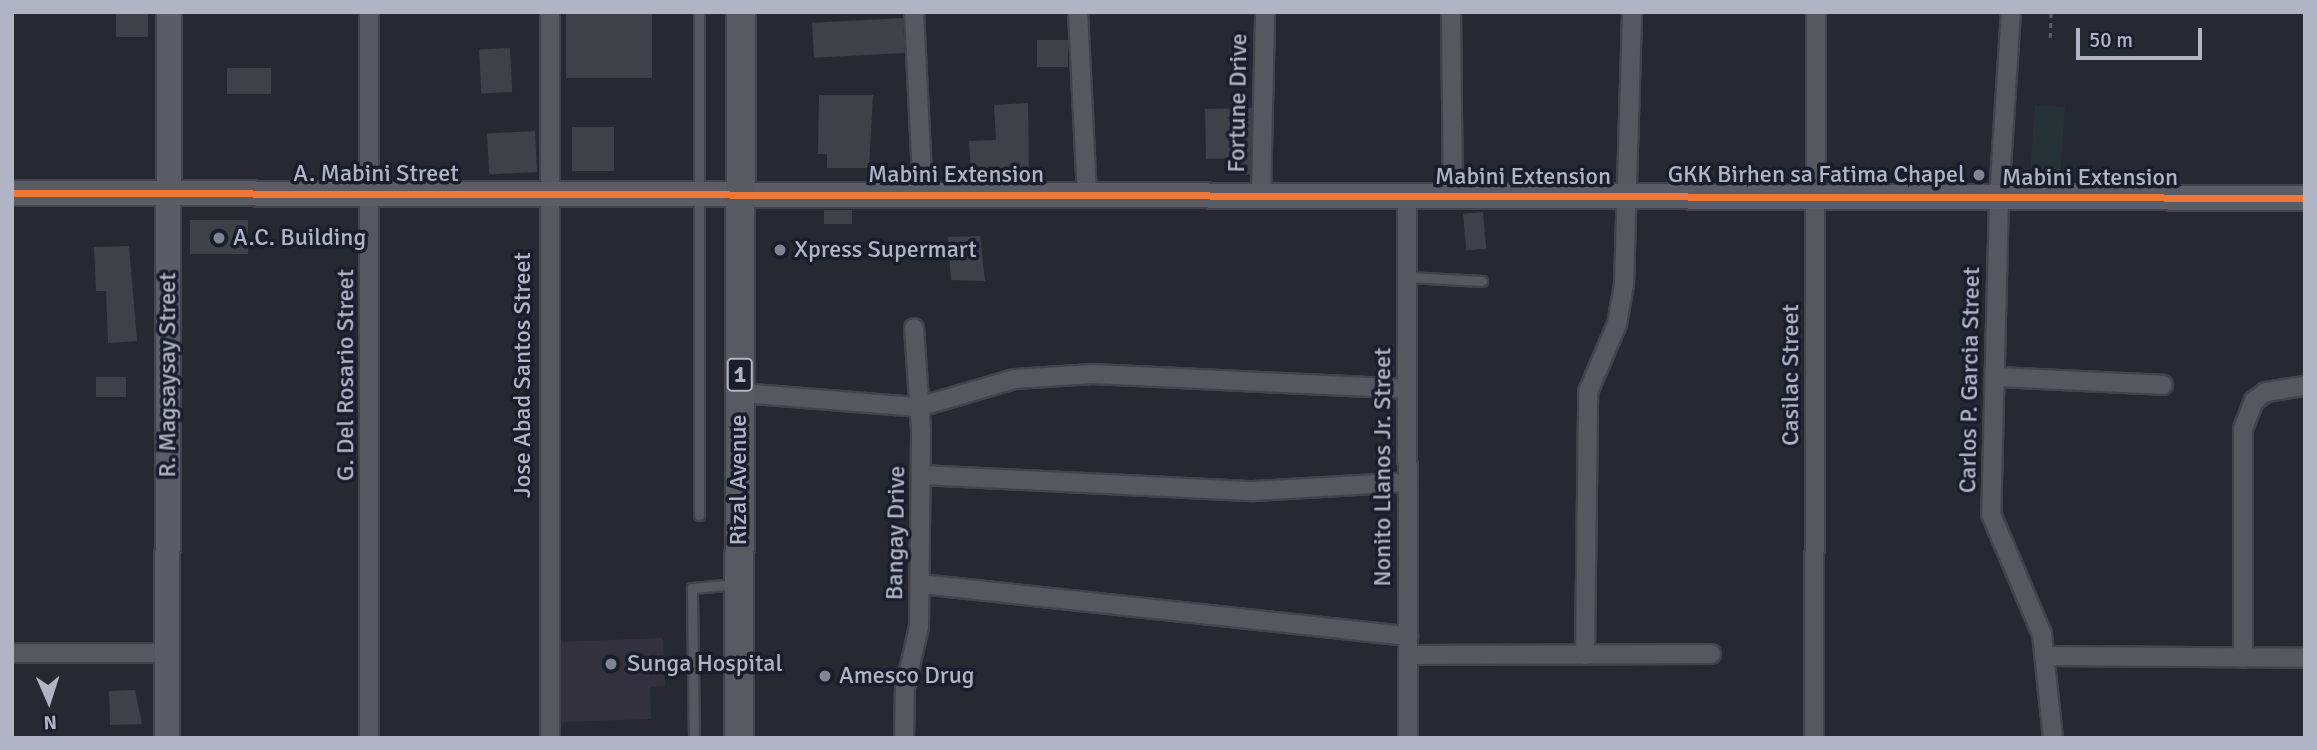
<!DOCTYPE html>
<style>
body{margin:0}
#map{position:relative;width:2317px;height:750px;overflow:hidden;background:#262932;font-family:Signika,sans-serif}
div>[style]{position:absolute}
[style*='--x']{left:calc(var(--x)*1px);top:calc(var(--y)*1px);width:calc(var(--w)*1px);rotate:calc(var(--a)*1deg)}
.medical>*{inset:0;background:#34313e}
.green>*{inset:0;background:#253337;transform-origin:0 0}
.building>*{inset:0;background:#3f4149;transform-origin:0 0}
.path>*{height:2.5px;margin-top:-1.25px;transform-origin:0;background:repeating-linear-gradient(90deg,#595c64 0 5px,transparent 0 10px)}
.roads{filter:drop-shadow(2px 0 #42444b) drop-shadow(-2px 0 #42444b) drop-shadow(0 2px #42444b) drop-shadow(0 -2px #42444b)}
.lane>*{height:9px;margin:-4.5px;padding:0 4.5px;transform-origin:4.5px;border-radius:4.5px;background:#565860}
.street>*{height:18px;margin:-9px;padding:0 9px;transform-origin:9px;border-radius:9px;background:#565860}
.secondary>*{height:24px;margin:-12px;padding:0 12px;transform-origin:12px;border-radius:12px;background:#5a5c66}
.primary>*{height:28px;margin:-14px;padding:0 14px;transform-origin:14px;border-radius:14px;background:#585a62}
.cycleway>*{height:7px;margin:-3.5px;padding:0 3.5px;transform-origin:3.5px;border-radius:3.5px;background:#f07635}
.dots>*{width:19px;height:19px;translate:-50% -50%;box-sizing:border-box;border:4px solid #1a1e2c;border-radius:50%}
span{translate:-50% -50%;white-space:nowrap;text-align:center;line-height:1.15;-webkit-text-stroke:7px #1a1e2c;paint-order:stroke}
.shield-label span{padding:2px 5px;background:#1a1e2c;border:2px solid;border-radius:5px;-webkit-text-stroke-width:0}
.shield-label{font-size:23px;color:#b0b4c4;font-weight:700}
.street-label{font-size:24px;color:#b0b4c4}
.poi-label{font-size:24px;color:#b0b4c4}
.right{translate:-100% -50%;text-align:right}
.left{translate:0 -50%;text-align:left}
.frame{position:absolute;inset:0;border:14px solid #b0b4c4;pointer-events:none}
.north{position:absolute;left:14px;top:666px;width:70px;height:70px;-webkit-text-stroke:5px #1a1e2c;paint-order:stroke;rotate:177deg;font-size:19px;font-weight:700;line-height:28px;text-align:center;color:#b0b4c4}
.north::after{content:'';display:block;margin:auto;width:24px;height:32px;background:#b0b4c4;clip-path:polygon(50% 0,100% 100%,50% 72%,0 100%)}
.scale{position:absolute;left:2076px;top:28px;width:126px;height:32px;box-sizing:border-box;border:4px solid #b0b4c4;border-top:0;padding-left:9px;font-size:21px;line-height:24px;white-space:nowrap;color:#b0b4c4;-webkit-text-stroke:5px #1a1e2c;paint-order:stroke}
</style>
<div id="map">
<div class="medical">
<i style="clip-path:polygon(663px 638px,665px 686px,650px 687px,651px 719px,561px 722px,558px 642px)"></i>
</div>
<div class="green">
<i style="left:2035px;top:105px;width:30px;height:64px;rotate:4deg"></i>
</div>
<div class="building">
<i style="left:116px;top:12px;width:32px;height:25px"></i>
<i style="left:566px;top:12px;width:86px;height:66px"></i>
<i style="left:903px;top:18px;width:35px;height:91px;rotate:87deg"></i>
<i style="left:1037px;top:40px;width:31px;height:27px"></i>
<i style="left:510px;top:48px;width:44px;height:31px;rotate:87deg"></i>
<i style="left:227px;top:68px;width:44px;height:26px"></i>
<i style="clip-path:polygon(819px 95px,873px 95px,869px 168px,827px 168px,827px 154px,818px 154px)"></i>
<i style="clip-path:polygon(1028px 103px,1029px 177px,971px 177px,969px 141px,996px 140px,994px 105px)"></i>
<i style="clip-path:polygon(1252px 108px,1250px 174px,1241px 175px,1241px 158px,1206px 159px,1205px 109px)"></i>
<i style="left:572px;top:127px;width:42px;height:44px"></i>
<i style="left:535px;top:131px;width:41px;height:48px;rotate:87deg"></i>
<i style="left:824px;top:210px;width:28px;height:14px"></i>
<i style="left:1483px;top:212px;width:37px;height:20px;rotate:85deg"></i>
<i style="left:248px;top:220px;width:34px;height:58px;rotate:90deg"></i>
<i style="clip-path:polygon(980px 236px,985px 281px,951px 280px,948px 237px)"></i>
<i style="clip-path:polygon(129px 246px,137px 341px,108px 343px,106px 291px,96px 291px,94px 247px)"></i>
<i style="left:96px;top:377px;width:30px;height:20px"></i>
<i style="clip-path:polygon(135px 690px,142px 724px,110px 725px,109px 691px)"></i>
</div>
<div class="path">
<i style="--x:2050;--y:38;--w:26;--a:-88"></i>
</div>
<div class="roads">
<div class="lane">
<i style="--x:699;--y:12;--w:503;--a:90"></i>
<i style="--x:1407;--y:277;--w:75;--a:3.1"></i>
<i style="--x:694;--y:738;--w:150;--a:-90.8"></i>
<i style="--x:692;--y:588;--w:45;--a:-5.1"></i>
</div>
<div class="street">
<i style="--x:550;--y:12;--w:726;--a:90"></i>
<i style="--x:914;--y:12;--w:182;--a:87.2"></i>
<i style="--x:1078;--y:12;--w:182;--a:87.2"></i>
<i style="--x:1451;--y:12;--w:184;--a:89.4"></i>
<i style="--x:2011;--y:12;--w:185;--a:93.7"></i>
<i style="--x:1999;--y:197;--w:317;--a:91.4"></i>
<i style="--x:1991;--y:514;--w:130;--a:67"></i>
<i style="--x:2042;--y:634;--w:105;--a:84"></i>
<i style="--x:1261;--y:195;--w:183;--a:-88.7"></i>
<i style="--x:1407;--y:195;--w:543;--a:89.89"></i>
<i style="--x:1996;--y:377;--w:167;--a:2.7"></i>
<i style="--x:740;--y:393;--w:180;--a:4.5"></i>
<i style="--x:919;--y:407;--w:100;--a:-16.3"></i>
<i style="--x:1015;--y:379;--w:78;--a:-3.7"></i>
<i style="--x:1093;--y:374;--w:314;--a:2.7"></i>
<i style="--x:921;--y:475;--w:333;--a:2.8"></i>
<i style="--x:1254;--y:491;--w:154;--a:-3.3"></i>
<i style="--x:920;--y:584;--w:491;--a:6.1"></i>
<i style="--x:12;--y:653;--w:155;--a:0"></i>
<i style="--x:1408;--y:655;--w:303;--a:-0.2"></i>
<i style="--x:1585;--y:655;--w:263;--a:-89.3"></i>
<i style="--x:1588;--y:392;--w:74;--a:-66.9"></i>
<i style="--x:1617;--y:324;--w:40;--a:-80"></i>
<i style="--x:1624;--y:285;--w:273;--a:-88.3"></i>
<i style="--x:2047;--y:656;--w:258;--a:0.4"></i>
<i style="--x:2243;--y:658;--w:229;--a:-90"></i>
<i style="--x:2243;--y:429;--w:30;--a:-69"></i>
<i style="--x:2254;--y:401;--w:15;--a:-37"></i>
<i style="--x:2266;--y:392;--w:39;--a:-9"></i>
<i style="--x:369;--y:738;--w:726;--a:-90"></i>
<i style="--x:904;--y:738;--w:50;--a:-88.9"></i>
<i style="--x:905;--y:688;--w:63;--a:-77.1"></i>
<i style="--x:919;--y:627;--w:197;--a:-89.4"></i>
<i style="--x:921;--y:430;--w:102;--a:-93.9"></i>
<i style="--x:1814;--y:738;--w:726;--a:-89.84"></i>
</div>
<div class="secondary">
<i style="--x:12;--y:193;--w:2293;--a:0.12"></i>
<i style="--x:167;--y:738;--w:726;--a:-89.84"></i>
</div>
<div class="primary">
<i style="--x:739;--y:738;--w:726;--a:-89.84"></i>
</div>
</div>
<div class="cycleway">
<i style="--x:12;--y:193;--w:2293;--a:0.12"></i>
</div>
<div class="dots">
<i style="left:1979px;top:175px;background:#808391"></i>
<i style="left:219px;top:238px;background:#808391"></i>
<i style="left:780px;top:250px;background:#808391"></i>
<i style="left:611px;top:664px;background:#808391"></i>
<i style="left:825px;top:676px;background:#808391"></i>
</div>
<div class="shield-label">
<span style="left:740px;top:375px">1</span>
</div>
<div class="street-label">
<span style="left:1238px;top:103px;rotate:-89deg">Fortune Drive</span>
<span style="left:376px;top:174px">A. Mabini Street</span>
<span style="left:956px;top:175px">Mabini Extension</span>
<span style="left:1523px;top:177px">Mabini Extension</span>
<span style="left:2090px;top:178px">Mabini Extension</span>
<span style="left:168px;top:375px;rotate:-90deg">R. Magsaysay Street</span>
<span style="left:346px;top:375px;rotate:-90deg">G. Del Rosario Street</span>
<span style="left:523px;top:375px;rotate:-90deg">Jose Abad Santos Street</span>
<span style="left:1791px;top:375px;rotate:-90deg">Casilac Street</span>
<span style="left:1970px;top:380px;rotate:-89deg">Carlos P. Garcia Street</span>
<span style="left:1383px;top:467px;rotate:-90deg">Nonito Llanos Jr. Street</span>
<span style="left:739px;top:480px;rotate:-90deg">Rizal Avenue</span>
<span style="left:896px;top:533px;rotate:-89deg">Bangay Drive</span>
</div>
<div class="poi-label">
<span class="right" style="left:1965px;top:175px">GKK Birhen sa Fatima Chapel</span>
<span class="left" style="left:233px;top:238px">A.C. Building</span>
<span class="left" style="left:794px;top:250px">Xpress Supermart</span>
<span class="left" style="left:627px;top:664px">Sunga Hospital</span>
<span class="left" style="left:839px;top:676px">Amesco Drug</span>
</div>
<div class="frame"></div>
<div class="north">N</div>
<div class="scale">50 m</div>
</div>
